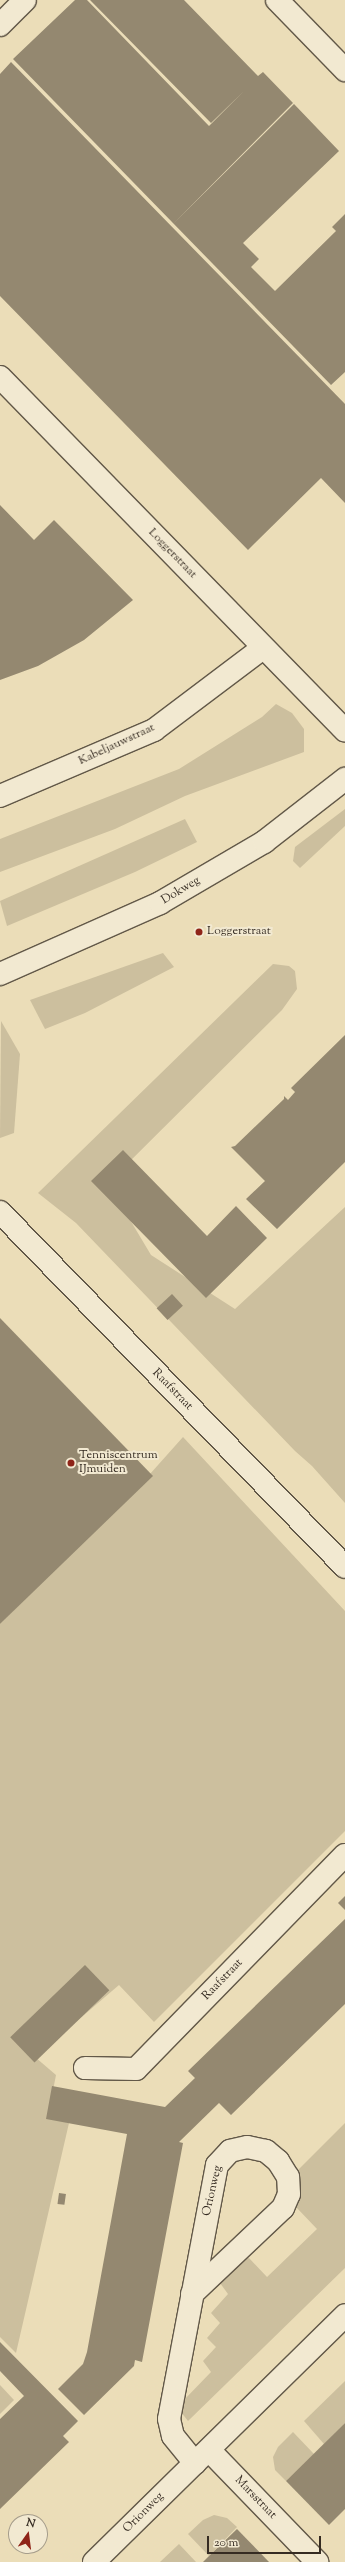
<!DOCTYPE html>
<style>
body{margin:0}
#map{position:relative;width:345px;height:2562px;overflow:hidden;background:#ebddb8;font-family:"Sorts Mill Goudy",serif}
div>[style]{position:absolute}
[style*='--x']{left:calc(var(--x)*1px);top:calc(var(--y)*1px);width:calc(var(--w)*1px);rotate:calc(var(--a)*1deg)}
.green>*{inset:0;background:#ccbf9e}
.building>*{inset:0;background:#948870;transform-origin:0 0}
.roads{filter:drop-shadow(1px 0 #625848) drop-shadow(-1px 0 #625848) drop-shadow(0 1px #625848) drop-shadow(0 -1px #625848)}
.minor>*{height:22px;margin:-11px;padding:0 11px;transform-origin:11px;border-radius:11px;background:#f2e9d1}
.dots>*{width:11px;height:11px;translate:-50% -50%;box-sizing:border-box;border:2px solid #f2e9d1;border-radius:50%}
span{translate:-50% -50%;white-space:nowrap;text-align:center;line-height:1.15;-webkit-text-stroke:4px #f2e9d1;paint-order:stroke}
.street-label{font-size:12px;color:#352b22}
.poi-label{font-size:12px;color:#352b22}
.left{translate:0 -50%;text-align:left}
.north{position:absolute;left:8px;top:2514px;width:40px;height:40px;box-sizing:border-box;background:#f2e9d1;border:1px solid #a69d8b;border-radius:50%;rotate:14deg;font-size:11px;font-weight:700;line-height:16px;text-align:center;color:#352b22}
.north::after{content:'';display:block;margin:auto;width:14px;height:18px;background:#8f2418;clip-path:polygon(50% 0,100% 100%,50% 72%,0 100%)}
.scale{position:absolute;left:207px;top:2536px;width:114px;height:18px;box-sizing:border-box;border:2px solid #352b22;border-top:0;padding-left:5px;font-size:12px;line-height:14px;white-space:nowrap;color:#352b22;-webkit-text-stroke:3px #f2e9d1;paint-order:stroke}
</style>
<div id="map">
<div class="green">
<i style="clip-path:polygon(276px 704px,292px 713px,304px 729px,304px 752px,185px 796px,115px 829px,0 872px,0 839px,179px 769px,262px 717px)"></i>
<i style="clip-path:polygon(345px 809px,345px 826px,300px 868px,293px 861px,295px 847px)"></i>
<i style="clip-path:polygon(185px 819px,197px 842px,135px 872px,7px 926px,0 901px)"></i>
<i style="clip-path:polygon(163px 953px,174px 967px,85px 1013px,45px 1029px,30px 1000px)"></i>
<i style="clip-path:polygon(273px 964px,289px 966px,295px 971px,297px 989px,282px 1010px,108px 1183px,151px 1255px,235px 1309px,345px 1207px,345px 1503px,312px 1466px,295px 1451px,76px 1223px,38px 1193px)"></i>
<i style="clip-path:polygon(1px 1021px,20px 1054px,14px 1133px,0 1138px)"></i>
<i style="clip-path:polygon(183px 1437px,345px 1611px,345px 1831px,154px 2022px,119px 1985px,35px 2057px,56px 2075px,48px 2116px,69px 2123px,16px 2353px,0 2337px,0 1624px,150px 1474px)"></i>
<i style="clip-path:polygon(345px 2123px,345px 2268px,188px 2421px,181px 2412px,183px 2401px,211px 2372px,203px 2361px,216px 2347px,207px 2338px,220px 2323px,211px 2313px,228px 2294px,220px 2283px,244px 2259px,249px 2258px,267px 2277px,317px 2229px,296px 2207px,299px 2169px)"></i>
<i style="clip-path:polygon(345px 2381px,345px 2423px,324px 2444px,304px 2421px)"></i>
<i style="clip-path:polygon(0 2385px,14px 2400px,0 2414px)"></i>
<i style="clip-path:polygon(293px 2432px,314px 2454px,286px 2481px,275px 2470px,273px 2457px,278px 2447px)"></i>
<i style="clip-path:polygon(214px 2515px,227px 2518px,237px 2527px,209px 2556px,188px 2534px,203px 2520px)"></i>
<i style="clip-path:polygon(179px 2544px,196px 2562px,160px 2562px)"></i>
</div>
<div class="building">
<i style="clip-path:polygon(75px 0,87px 0,209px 126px,244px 91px,211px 123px,90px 0,184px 0,258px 76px,263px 72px,293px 103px,174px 223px,294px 104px,339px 151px,243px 243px,259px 259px,251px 267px,275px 291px,336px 231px,332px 227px,345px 214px,345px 372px,331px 385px,13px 59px)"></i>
<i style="clip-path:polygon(11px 62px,345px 404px,345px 503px,321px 478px,248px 550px,0 296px,0 74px)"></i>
<i style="clip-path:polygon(0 505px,34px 540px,54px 520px,133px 600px,84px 640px,38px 666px,0 680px)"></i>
<i style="clip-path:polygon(345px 1035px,345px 1162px,277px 1229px,246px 1199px,265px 1181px,231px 1147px,235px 1146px,284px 1099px,284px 1096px,288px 1100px,295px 1092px,291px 1088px)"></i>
<i style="clip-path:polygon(123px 1150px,207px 1236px,236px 1206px,267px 1238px,206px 1298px,91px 1181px)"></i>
<i style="left:172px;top:1294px;width:16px;height:21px;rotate:47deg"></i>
<i style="clip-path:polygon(0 1318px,153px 1476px,0 1624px)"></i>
<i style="clip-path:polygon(345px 1896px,345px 1910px,338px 1903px)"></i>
<i style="clip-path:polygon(345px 1919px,345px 2004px,231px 2115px,219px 2103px,179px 2142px,183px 2143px,142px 2362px,135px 2360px,134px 2366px,84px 2415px,58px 2389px,83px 2364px,87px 2352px,127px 2134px,46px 2119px,52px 2086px,165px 2107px,195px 2078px,188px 2071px)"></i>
<i style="left:85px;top:1965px;width:35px;height:104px;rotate:46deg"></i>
<i style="left:59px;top:2193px;width:7px;height:11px;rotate:8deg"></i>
<i style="clip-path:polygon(0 2342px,78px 2421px,63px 2436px,69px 2442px,0 2509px,0 2419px,24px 2396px,0 2371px)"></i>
<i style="clip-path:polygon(345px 2423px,345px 2509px,329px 2525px,286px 2481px)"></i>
<i style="clip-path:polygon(237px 2529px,269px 2562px,203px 2562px,209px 2556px)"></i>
</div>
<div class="roads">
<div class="minor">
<i style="--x:277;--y:0;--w:98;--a:45.8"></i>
<i style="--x:0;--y:25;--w:35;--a:-45"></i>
<i style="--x:0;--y:377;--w:494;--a:45.7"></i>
<i style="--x:0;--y:796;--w:168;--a:-23.2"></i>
<i style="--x:154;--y:730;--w:136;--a:-37"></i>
<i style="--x:0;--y:974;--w:175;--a:-23.9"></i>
<i style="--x:160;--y:903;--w:121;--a:-30.4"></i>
<i style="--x:264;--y:842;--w:103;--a:-37.9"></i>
<i style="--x:0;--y:1212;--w:495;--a:45.8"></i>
<i style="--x:85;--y:2068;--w:51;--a:1.1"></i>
<i style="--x:136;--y:2069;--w:299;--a:-45.7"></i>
<i style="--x:192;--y:2294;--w:125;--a:-43.4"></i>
<i style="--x:283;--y:2208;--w:15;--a:-67"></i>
<i style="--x:289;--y:2194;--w:17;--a:-93"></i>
<i style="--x:288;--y:2177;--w:19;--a:-122"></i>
<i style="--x:278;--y:2161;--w:16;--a:-140"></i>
<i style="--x:266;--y:2151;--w:19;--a:-168"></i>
<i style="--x:247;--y:2147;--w:17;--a:167"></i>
<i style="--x:230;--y:2151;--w:19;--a:133"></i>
<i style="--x:217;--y:2165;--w:258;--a:100.7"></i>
<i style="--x:169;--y:2419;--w:17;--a:77"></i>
<i style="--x:173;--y:2436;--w:35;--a:51"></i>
<i style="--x:209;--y:2450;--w:156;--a:46"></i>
<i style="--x:94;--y:2562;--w:352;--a:-44.5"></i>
</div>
</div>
<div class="dots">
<i style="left:199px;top:932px;background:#8f2418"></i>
<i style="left:71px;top:1463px;background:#8f2418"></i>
</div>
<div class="street-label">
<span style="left:172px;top:554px;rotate:46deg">Loggerstraat</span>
<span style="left:117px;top:745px;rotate:-25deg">Kabeljauwstraat</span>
<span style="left:181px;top:891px;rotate:-31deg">Dokweg</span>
<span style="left:172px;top:1390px;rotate:46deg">Raafstraat</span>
<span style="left:223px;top:1980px;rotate:-46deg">Raafstraat</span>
<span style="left:213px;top:2191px;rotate:-77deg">Orionweg</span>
<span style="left:255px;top:2498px;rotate:46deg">Marsstraat</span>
<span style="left:144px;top:2513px;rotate:-45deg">Orionweg</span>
</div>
<div class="poi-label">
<span class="left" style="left:207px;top:932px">Loggerstraat</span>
<span class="left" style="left:79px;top:1463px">Tenniscentrum<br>IJmuiden</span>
</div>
<div class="north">N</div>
<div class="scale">20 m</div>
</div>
